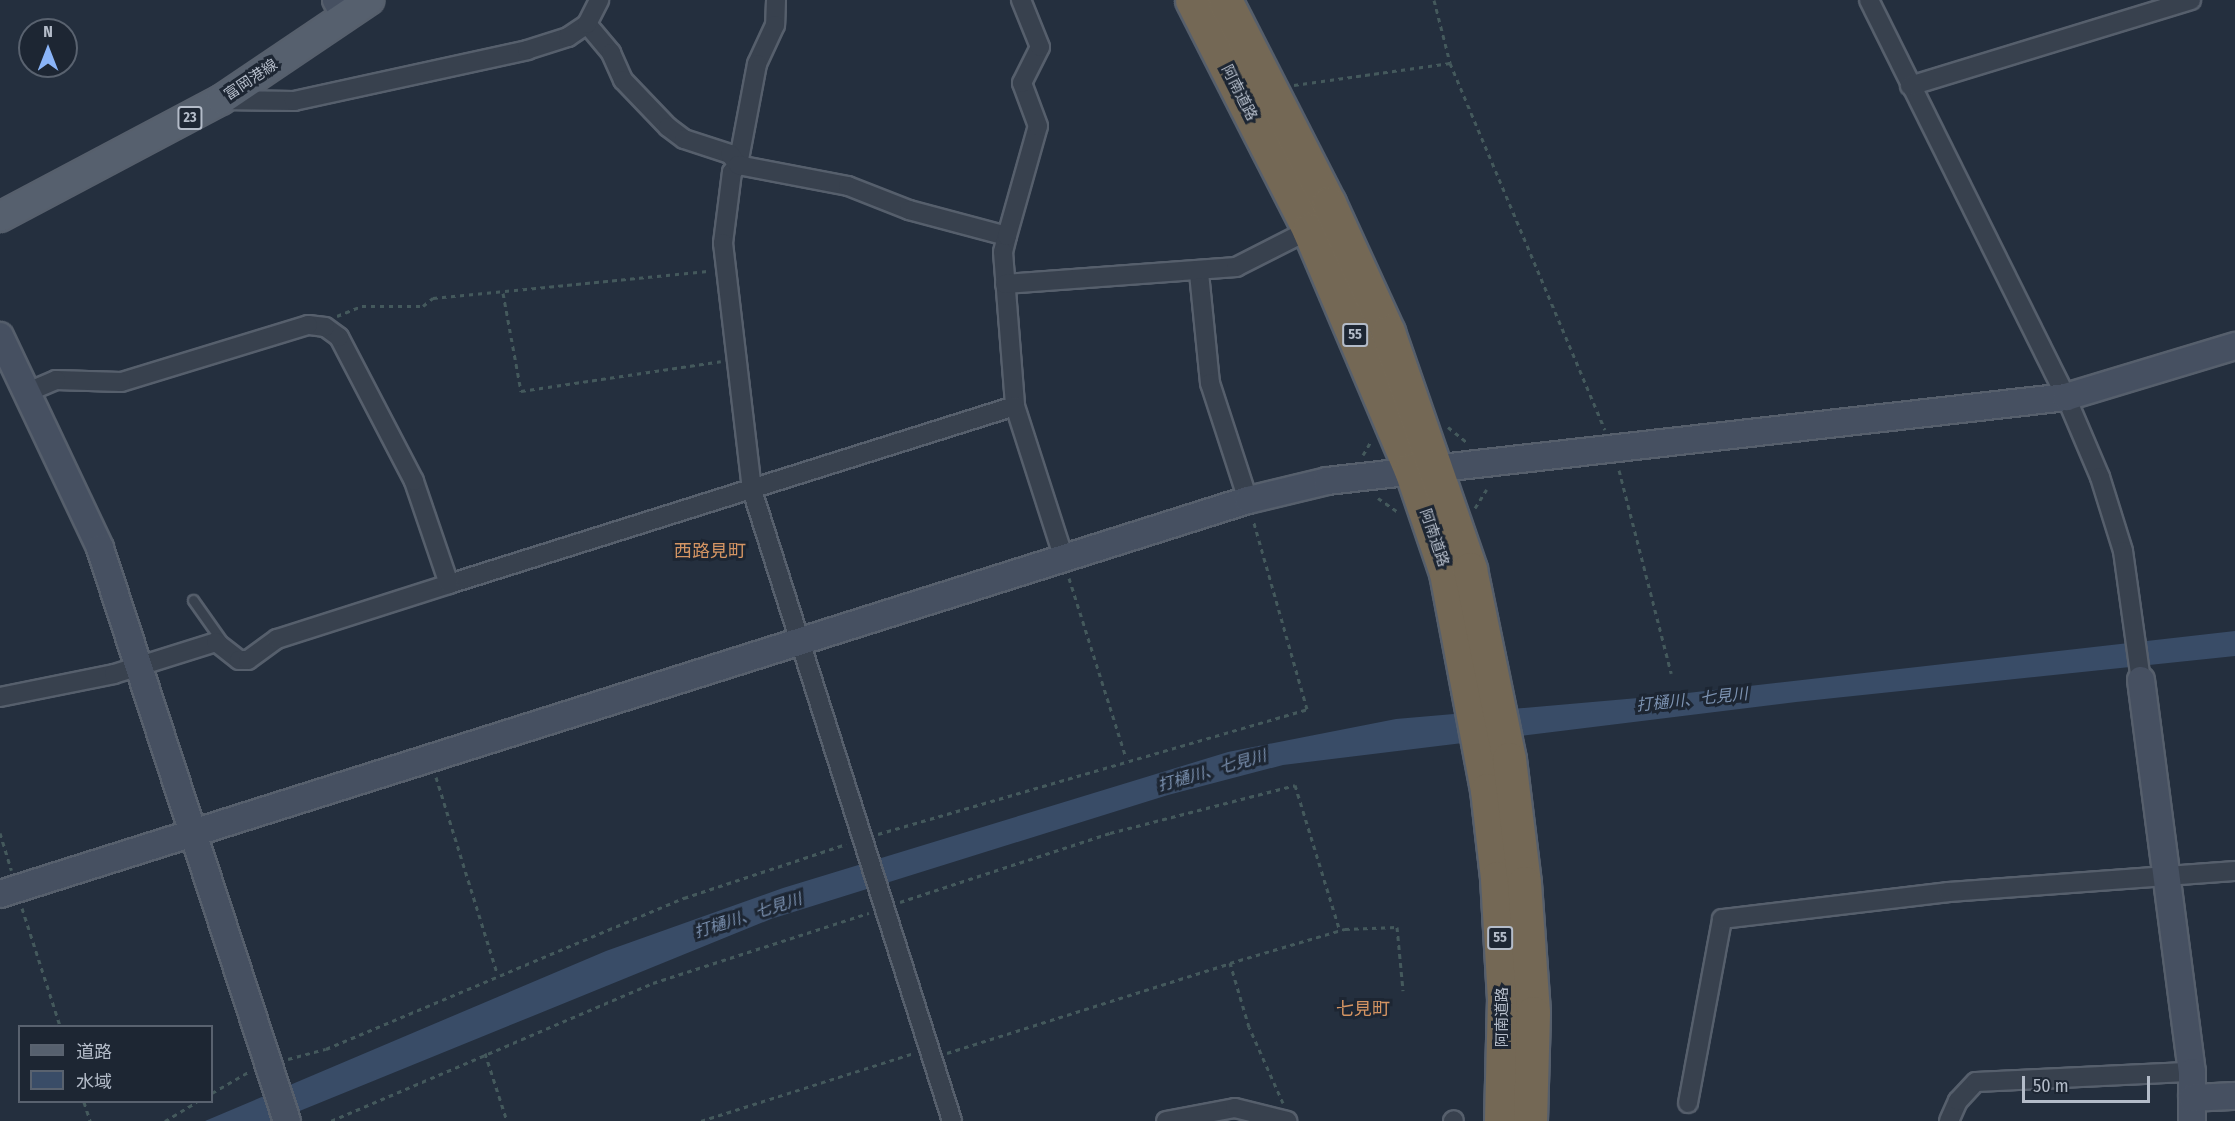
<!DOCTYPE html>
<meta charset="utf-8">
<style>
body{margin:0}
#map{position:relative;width:2235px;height:1121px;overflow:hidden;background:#242f3e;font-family:"Fira Sans Condensed","Noto Sans JP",sans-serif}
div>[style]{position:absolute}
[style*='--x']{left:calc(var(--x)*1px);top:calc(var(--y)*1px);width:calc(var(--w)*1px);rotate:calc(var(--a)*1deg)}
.water>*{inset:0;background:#394c67}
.path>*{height:3px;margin-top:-1.5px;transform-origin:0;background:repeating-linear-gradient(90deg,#44595c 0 4.5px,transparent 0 9px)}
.roads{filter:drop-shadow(2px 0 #565f6c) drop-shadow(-2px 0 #565f6c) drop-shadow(0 2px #565f6c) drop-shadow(0 -2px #565f6c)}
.lane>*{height:9px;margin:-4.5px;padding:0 4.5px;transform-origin:4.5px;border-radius:4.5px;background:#38414e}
.street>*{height:18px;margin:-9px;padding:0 9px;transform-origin:9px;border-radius:9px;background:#38414e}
.secondary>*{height:26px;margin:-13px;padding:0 13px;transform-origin:13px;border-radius:13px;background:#465061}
.primary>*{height:28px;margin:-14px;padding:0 14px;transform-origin:14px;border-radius:14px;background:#56606e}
.highway>*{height:33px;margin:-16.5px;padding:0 16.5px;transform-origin:16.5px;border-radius:16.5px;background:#746855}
span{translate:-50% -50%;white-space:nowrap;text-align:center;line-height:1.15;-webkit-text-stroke:6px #1d2633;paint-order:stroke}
.shield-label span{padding:2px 4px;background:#1d2633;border:2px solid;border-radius:4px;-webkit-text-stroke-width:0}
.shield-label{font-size:14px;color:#b4bcc9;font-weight:700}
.street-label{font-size:15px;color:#b4bcc9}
.water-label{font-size:16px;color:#7c92b1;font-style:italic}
.quarter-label{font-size:18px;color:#d59563}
.legend{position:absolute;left:18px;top:1025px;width:195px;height:78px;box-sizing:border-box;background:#1d2633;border:2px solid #59626f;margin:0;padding:8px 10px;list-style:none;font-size:18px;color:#b4bcc9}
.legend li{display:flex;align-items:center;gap:12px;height:30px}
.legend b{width:30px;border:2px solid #59626f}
.north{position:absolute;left:18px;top:18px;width:60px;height:60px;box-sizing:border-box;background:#1d2633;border:2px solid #59626f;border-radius:50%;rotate:0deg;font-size:16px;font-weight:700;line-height:24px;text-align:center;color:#b4bcc9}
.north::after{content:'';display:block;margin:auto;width:21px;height:27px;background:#8ab4f8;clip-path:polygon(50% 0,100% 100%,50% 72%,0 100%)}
.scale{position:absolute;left:2022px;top:1076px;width:128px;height:27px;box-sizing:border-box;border:3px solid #b4bcc9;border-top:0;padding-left:8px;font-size:18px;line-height:21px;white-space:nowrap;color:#b4bcc9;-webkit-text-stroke:4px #1d2633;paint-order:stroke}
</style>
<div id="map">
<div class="water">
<i style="clip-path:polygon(2235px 631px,2235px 656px,1796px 702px,1283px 765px,1168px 795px,771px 919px,275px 1121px,205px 1121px,606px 951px,783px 888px,1228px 752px,1396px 719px,1661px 696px)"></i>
</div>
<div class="path">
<i style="--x:1434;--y:0;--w:65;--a:75.7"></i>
<i style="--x:1450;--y:63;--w:398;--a:67.1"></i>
<i style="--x:1294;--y:85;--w:158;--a:-8"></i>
<i style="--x:503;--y:293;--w:100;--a:79.6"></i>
<i style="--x:521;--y:391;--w:202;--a:-8.5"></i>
<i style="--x:337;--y:316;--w:27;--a:-22"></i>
<i style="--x:362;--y:306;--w:61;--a:0"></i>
<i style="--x:423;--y:306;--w:13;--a:-39"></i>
<i style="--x:433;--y:298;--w:276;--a:-5.6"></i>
<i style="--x:1448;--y:427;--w:26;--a:39"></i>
<i style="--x:1363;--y:455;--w:16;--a:-60"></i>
<i style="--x:1619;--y:470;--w:210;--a:75.6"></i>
<i style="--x:1378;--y:498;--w:24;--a:35"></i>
<i style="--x:1475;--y:508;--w:22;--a:-58"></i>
<i style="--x:1069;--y:578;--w:189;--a:72.4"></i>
<i style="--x:436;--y:777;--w:205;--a:72.7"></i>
<i style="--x:0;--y:833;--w:39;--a:73"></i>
<i style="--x:878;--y:834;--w:447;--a:-16.2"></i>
<i style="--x:1307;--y:709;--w:198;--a:-105.9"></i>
<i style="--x:900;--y:902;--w:221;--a:-18.2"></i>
<i style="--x:1110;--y:833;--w:191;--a:-14.5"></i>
<i style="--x:1295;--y:785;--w:153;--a:72.9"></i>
<i style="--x:22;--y:908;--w:124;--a:72.1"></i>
<i style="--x:485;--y:1053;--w:71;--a:72.1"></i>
<i style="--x:947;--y:1053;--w:297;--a:-17.6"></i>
<i style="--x:288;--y:1059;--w:39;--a:-15"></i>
<i style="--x:326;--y:1049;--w:389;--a:-22.9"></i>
<i style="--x:684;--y:898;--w:171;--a:-18.4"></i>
<i style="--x:212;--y:1093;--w:44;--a:-30.1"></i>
<i style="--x:84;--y:1102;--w:20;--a:72"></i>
<i style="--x:1283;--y:1103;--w:83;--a:-114.1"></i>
<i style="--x:1249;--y:1027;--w:67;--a:-106.5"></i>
<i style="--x:1230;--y:963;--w:120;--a:-16.5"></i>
<i style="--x:1345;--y:929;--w:52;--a:-2.2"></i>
<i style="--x:1397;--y:927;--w:64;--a:84.6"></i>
<i style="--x:165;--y:1121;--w:37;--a:-31"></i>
<i style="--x:331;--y:1121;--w:350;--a:-23.2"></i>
<i style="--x:653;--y:983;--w:227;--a:-18"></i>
<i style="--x:701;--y:1121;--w:224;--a:-17.7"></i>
</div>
<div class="roads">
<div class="lane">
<i style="--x:193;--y:600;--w:54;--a:54.8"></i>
</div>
<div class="street">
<i style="--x:776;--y:0;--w:25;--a:92"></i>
<i style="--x:775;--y:25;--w:43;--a:114.8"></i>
<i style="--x:757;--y:64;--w:103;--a:100.7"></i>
<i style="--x:738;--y:165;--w:9;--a:131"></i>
<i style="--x:732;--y:172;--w:72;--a:97.2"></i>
<i style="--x:723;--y:243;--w:249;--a:83.3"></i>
<i style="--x:752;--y:490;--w:662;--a:72.41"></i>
<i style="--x:1869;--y:0;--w:443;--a:63.6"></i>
<i style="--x:2066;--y:397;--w:87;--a:67"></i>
<i style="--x:2100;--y:477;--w:77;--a:72.7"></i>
<i style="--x:2123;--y:551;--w:130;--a:82.1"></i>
<i style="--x:587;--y:24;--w:38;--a:50"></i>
<i style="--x:611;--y:53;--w:30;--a:66"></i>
<i style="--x:623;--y:80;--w:65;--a:46.2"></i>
<i style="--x:668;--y:127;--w:20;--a:37"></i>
<i style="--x:684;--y:139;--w:48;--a:18.1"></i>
<i style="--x:730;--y:154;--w:14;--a:54"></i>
<i style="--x:1910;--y:86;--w:294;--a:-17"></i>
<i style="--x:221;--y:100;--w:73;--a:0.8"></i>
<i style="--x:294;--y:101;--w:239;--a:-12.3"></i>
<i style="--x:527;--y:50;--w:43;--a:-17.6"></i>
<i style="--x:568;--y:37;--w:23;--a:-34"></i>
<i style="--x:587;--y:24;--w:27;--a:-63"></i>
<i style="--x:738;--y:165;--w:112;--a:10.8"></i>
<i style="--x:848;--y:186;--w:66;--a:21.5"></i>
<i style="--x:909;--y:210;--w:101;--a:14.9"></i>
<i style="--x:1007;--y:236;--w:16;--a:104"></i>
<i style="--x:1003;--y:252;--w:154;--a:85.5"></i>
<i style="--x:1015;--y:406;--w:161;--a:72.2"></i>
<i style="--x:1007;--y:236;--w:114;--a:-74.3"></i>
<i style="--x:1038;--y:126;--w:46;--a:-110.4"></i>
<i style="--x:1022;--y:83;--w:40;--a:-63.4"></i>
<i style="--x:1040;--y:47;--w:51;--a:-112"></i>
<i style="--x:1199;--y:273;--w:111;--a:84.3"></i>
<i style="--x:1210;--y:383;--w:123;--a:72"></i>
<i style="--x:1005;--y:284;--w:232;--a:-4.2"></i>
<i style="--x:1236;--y:267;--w:82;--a:-26.9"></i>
<i style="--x:449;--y:584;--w:593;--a:-17.46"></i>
<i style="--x:0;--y:697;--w:116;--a:-11.4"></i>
<i style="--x:114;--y:674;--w:107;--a:-17.4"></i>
<i style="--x:216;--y:642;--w:29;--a:38"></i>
<i style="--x:239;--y:660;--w:9;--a:0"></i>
<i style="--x:248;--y:660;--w:36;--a:-36"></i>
<i style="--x:277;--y:639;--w:181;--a:-17.7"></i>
<i style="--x:449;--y:584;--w:109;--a:-108.8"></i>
<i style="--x:414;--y:481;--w:162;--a:-117.5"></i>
<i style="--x:339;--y:337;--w:17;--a:-144"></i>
<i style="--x:325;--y:327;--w:17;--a:-173"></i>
<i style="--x:308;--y:325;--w:195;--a:163"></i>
<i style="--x:121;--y:382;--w:65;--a:-178.2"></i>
<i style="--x:56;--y:380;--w:30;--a:157"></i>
<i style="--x:1688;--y:1103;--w:187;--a:-79.5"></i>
<i style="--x:1722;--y:919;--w:228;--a:-6.8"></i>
<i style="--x:1948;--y:892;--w:288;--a:-4.2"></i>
<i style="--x:1166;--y:1121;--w:70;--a:-10.7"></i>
<i style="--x:1235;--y:1108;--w:54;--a:14"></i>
<i style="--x:1453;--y:1121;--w:1;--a:-45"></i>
<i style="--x:1949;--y:1121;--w:22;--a:-66"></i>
<i style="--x:1958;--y:1101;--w:26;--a:-47"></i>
<i style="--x:1976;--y:1082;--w:216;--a:-2.7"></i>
</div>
<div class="secondary">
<i style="--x:336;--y:0;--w:18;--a:61"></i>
<i style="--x:0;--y:336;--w:234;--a:64.7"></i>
<i style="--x:100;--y:548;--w:603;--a:71.93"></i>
<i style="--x:2141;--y:680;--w:395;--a:82.6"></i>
<i style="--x:2192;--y:1072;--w:49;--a:90"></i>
<i style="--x:0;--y:894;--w:1309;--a:-17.52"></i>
<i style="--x:1248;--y:500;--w:81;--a:-13.5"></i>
<i style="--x:1327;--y:481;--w:744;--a:-6.48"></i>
<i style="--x:2066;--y:397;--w:177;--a:-16.8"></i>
<i style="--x:2192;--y:1098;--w:43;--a:-2.7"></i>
</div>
<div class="primary">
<i style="--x:0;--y:217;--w:250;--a:-27.9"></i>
<i style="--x:221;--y:100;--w:179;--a:-34"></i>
</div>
<div class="highway">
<i style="--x:1192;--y:0;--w:258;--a:63"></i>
<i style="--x:1309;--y:230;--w:261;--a:67"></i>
<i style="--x:1411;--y:470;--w:109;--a:71.2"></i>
<i style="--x:1446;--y:573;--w:221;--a:79.3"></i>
<i style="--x:1487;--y:790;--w:89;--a:83.5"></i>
<i style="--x:1497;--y:878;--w:120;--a:86.7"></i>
<i style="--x:1504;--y:998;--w:123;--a:91.4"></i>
<i style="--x:1225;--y:0;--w:228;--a:62.9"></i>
<i style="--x:1329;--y:203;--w:142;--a:65.4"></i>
<i style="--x:1388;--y:332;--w:251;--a:70.9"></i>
<i style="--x:1470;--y:569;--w:194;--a:78.4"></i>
<i style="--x:1509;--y:759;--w:125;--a:83.1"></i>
<i style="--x:1524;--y:883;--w:130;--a:86"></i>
<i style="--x:1533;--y:1013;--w:108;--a:91.6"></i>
</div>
</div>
<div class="shield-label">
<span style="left:190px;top:118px">23</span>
<span style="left:1355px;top:335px">55</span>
<span style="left:1500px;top:938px">55</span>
</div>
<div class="street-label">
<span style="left:251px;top:80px;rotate:-34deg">富岡港線</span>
<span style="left:1239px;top:93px;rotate:63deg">阿南道路</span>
<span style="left:1434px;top:538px;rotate:71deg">阿南道路</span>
<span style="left:1503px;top:1017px;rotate:-90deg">阿南道路</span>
</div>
<div class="water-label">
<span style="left:1692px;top:700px;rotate:-6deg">打樋川、七見川</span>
<span style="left:1212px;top:771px;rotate:-16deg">打樋川、七見川</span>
<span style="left:748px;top:916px;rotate:-18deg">打樋川、七見川</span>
</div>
<div class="quarter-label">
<span style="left:710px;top:551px">西路見町</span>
<span style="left:1363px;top:1009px">七見町</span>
</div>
<ul class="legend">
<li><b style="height:8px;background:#56606e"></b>道路</li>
<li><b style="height:16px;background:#394c67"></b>水域</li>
</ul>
<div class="north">N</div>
<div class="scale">50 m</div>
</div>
